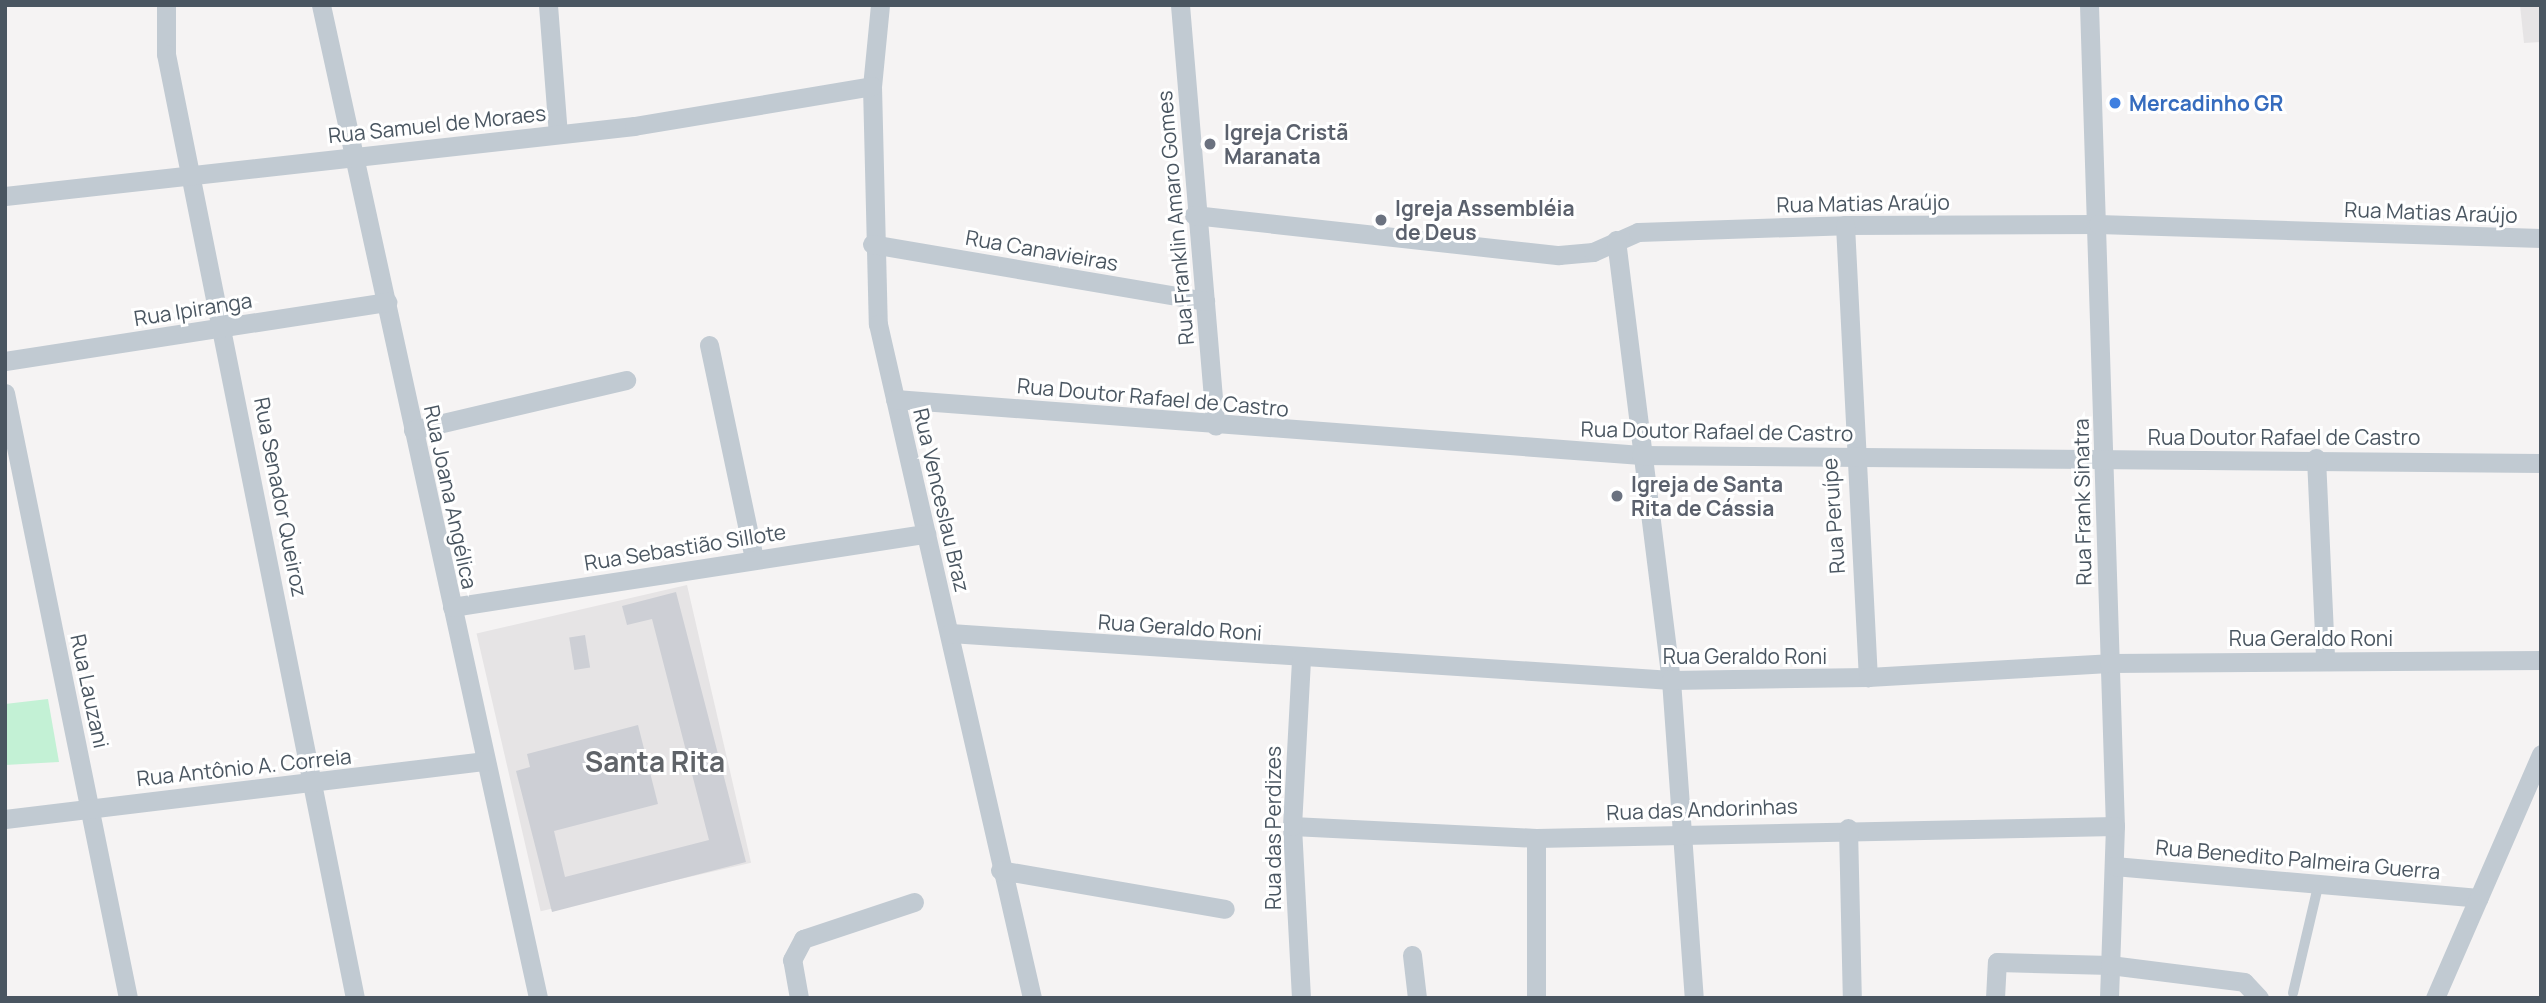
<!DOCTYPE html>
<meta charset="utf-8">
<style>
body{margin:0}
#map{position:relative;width:2546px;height:1003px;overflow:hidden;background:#f5f3f3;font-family:Manrope,sans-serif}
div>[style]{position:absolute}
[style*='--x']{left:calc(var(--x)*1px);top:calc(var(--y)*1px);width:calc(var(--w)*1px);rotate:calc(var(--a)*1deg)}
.education>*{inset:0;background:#e6e4e5;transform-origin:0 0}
.green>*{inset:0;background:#c3f1d5}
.building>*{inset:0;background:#cdcfd5;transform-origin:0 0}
.lane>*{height:10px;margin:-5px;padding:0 5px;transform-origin:5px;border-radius:5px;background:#c1cad2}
.street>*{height:19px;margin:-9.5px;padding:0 9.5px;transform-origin:9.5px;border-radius:9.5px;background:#c1cad2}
.dots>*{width:19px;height:19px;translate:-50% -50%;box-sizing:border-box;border:4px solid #fff;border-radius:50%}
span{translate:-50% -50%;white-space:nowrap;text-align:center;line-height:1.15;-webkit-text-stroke:6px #fff;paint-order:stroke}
.shop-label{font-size:21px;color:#366cbe;font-weight:700}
.left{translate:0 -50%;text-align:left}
.street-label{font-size:21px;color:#4a5661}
.worship-label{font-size:21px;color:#5b616d;font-weight:700}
.district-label{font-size:28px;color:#5f6368;font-weight:700}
.frame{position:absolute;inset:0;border:7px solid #4a5661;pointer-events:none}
</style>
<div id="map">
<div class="education">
<i style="clip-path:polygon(2520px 5px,2541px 5px,2541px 42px,2524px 43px)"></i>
<i style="left:687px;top:585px;width:285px;height:216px;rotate:77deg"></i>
</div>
<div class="green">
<i style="clip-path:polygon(48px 699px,59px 762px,5px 765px,5px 704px)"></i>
</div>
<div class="building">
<i style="clip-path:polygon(676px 592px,746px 862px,552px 912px,516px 771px,530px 767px,527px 754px,638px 725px,658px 804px,554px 831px,565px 877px,709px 840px,652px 619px,627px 625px,622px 606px)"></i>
<i style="left:585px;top:635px;width:33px;height:16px;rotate:81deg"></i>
</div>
<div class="lane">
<i style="--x:2293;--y:993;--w:114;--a:-76.8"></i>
</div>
<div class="street">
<i style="--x:166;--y:5;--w:49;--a:90"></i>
<i style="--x:166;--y:54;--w:963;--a:78.68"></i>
<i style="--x:321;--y:5;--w:1016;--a:77.67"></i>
<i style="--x:548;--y:5;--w:129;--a:85.6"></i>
<i style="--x:880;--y:5;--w:81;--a:95.6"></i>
<i style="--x:872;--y:86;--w:238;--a:88.6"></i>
<i style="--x:878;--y:324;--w:691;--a:77.13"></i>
<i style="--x:1180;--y:5;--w:422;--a:85.2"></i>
<i style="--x:2089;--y:5;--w:821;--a:88.19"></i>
<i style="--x:2115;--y:826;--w:172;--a:92"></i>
<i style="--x:5;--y:196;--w:633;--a:-6.35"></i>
<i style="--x:634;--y:126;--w:241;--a:-9.5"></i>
<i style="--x:1194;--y:215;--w:367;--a:6.3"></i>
<i style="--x:1559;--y:255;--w:34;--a:-5"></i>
<i style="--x:1593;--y:252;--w:49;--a:-24"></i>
<i style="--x:1638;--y:232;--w:207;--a:-1.9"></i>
<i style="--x:1845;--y:225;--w:253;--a:-0.2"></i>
<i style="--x:2098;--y:224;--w:443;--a:1.8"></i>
<i style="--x:1845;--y:225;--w:453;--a:87.1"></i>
<i style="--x:1616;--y:240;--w:443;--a:82.9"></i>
<i style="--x:1671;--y:680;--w:319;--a:85.9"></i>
<i style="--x:872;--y:244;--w:338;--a:9.7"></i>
<i style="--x:709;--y:345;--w:218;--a:78.1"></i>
<i style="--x:5;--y:361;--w:387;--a:-8.8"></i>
<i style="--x:5;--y:393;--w:617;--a:78.51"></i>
<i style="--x:895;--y:399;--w:748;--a:4.29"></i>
<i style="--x:1641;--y:455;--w:900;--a:0.51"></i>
<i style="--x:413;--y:430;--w:219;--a:-13.2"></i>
<i style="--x:2316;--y:458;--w:202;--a:87.4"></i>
<i style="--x:452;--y:607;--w:480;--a:-8.8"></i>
<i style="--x:950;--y:633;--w:723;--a:3.73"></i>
<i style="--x:1671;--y:680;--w:197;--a:-0.9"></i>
<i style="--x:1868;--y:677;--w:241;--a:-3.3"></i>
<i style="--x:2109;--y:663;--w:432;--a:-0.4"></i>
<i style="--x:5;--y:819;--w:484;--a:-6.9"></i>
<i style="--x:1292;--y:826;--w:244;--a:2.8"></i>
<i style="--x:1536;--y:838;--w:579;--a:-1.19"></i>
<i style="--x:1848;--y:828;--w:170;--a:88.7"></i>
<i style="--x:1536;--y:838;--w:160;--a:90"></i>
<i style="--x:2114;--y:866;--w:366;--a:5"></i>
<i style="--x:1000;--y:870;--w:228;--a:9.8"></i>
<i style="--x:1412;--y:955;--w:43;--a:83.4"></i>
<i style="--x:799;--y:998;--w:39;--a:-100"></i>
<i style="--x:792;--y:960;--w:24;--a:-62"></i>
<i style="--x:803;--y:939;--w:117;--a:-18.4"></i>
<i style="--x:1301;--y:998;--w:172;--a:-93"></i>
<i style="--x:1292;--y:826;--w:168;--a:-86.9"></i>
<i style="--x:1995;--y:998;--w:36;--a:-87"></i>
<i style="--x:1997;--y:962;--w:113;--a:1.5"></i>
<i style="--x:2110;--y:965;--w:135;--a:7.2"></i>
<i style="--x:2244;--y:982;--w:22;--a:47"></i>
<i style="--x:2435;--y:998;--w:266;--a:-66.5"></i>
</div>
<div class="dots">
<i style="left:2115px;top:103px;background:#3f7fe0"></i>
<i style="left:1210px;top:144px;background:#6b7280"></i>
<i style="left:1381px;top:220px;background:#6b7280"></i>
<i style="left:1617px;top:496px;background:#6b7280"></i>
</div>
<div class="shop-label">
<span class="left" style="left:2129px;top:103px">Mercadinho GR</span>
</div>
<div class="street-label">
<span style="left:437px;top:124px;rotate:-6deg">Rua Samuel de Moraes</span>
<span style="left:1863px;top:203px;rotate:-1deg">Rua Matias Araújo</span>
<span style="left:2431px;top:212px;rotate:2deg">Rua Matias Araújo</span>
<span style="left:1175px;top:218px;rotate:-95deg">Rua Franklin Amaro Gomes</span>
<span style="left:1042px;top:250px;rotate:10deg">Rua Canavieiras</span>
<span style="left:193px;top:309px;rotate:-9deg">Rua Ipiranga</span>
<span style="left:1153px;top:397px;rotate:5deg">Rua Doutor Rafael de Castro</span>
<span style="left:1717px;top:431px;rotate:1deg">Rua Doutor Rafael de Castro</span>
<span style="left:2284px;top:437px">Rua Doutor Rafael de Castro</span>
<span style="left:281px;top:497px;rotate:79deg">Rua Senador Queiroz</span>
<span style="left:451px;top:497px;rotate:78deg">Rua Joana Angélica</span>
<span style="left:942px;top:500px;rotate:77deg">Rua Venceslau Braz</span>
<span style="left:2082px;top:502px;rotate:-91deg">Rua Frank Sinatra</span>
<span style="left:1833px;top:516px;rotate:-94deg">Rua Peruípe</span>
<span style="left:685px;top:547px;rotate:-9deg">Rua Sebastião Sillote</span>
<span style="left:1180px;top:627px;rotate:4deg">Rua Geraldo Roni</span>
<span style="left:2311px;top:638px">Rua Geraldo Roni</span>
<span style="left:1745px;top:656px">Rua Geraldo Roni</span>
<span style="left:90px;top:691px;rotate:78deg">Rua Lauzani</span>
<span style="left:244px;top:767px;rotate:-6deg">Rua Antônio A. Correia</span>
<span style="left:1702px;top:809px;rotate:-2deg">Rua das Andorinhas</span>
<span style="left:1273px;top:828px;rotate:-90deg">Rua das Perdizes</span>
<span style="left:2298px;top:859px;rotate:5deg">Rua Benedito Palmeira Guerra</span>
</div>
<div class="worship-label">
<span class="left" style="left:1224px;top:144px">Igreja Cristã<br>Maranata</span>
<span class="left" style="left:1395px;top:220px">Igreja Assembléia<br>de Deus</span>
<span class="left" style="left:1631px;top:496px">Igreja de Santa<br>Rita de Cássia</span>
</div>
<div class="district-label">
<span style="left:655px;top:761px">Santa Rita</span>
</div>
<div class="frame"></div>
</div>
